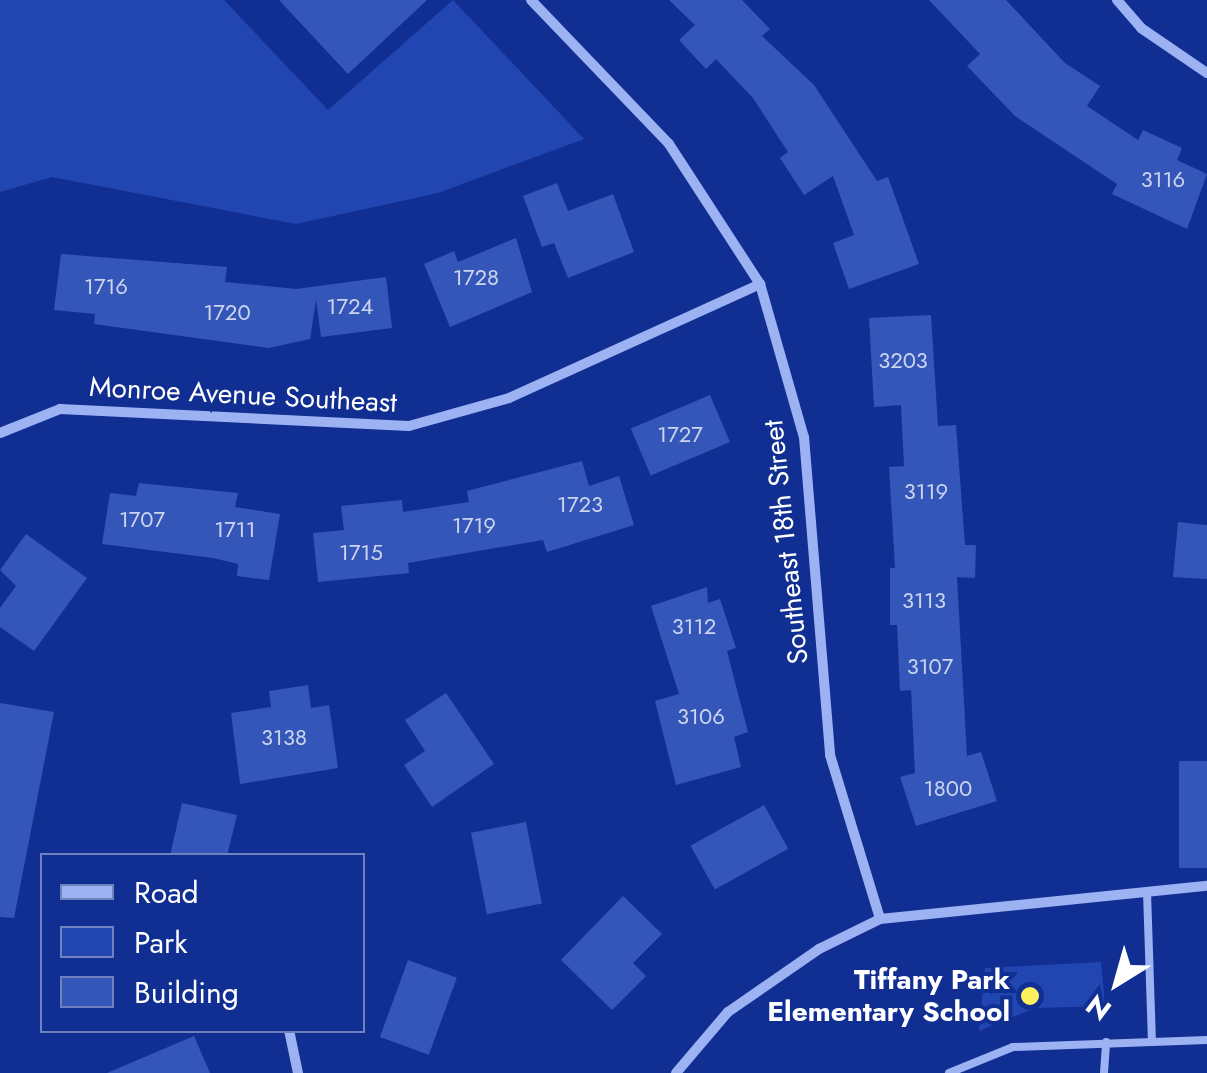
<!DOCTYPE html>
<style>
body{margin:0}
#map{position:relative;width:1207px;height:1073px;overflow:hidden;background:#112f92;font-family:Jost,sans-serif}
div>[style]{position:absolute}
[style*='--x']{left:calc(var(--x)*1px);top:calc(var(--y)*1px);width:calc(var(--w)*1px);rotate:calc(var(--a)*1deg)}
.green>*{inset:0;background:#2246b1}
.building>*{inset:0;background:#3456b9;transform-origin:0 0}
.lane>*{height:8px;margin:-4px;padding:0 4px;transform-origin:4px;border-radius:4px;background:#9db2f3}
.street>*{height:10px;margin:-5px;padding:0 5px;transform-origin:5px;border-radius:5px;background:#9db2f3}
.dots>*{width:28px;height:28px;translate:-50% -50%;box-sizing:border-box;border:5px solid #112f92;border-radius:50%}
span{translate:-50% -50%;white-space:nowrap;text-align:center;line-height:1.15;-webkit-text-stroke:8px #112f92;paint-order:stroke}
.number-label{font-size:22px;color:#ccd5ee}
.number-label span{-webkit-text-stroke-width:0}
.street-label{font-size:28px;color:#fff}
.poi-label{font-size:28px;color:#fff;font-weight:700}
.right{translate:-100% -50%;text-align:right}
.legend{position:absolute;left:40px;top:853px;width:325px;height:180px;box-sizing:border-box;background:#112f92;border:2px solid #7082be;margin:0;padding:12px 18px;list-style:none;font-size:30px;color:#fff}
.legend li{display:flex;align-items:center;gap:20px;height:50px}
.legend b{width:50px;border:2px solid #7082be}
.north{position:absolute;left:1067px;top:933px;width:100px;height:100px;-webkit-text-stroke:8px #112f92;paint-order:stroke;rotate:217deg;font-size:28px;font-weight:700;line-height:40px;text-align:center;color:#fff}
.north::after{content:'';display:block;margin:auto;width:35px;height:45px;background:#fff;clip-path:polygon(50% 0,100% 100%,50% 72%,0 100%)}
</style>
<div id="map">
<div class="green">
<i style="clip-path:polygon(0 0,224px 0,328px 110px,453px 0,584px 139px,438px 193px,296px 224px,52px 177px,0 192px)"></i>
<i style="clip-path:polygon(1101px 962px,1105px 1006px,1035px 1008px,979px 1031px,985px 968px)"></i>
</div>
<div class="building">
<i style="clip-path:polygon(279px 0,427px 0,348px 74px)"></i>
<i style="clip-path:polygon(669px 0,742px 0,770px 29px,762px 36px,814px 85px,877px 181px,888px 177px,919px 264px,849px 289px,833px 243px,854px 235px,833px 176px,804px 195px,780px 158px,788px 152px,753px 98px,716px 59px,706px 69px,679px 40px,695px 25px)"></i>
<i style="clip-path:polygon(929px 0,1006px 0,1065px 63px,1100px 86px,1087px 106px,1138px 140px,1143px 130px,1182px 148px,1177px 160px,1207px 174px,1187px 229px,1112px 194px,1117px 184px,1015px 116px,967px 66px,980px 54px)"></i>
<i style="clip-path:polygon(557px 183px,568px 211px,613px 194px,634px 252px,568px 278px,554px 243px,542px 247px,523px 196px)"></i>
<i style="clip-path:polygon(516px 238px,532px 292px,450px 327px,424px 264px,454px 251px,458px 262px)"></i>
<i style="clip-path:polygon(61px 254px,227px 267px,225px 282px,296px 289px,386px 277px,392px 328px,321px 337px,316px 300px,310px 339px,269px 348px,94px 324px,95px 314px,54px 310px)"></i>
<i style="clip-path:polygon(931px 315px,938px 426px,956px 425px,965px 545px,976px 545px,975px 578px,957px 577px,967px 756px,981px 752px,997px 801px,916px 826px,900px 777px,915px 773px,911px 690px,900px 691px,897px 625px,890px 625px,890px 568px,895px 568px,889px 467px,904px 466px,901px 405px,874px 407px,869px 318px)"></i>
<i style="left:710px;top:395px;width:51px;height:86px;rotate:67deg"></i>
<i style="clip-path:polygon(582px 461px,589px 486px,619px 476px,634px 525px,547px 552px,543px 540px,408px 563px,409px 573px,318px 582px,313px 533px,344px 530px,341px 506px,402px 500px,403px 512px,469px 502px,467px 491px)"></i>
<i style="clip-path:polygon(139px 483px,238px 493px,235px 507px,280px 514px,269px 580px,237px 576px,238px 564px,213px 558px,102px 544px,110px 493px,136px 496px)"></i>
<i style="clip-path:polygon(1178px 522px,1207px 525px,1207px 579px,1173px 577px)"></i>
<i style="clip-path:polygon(26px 534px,87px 578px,34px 651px,0 627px,0 608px,16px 586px,0 570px)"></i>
<i style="clip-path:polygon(707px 587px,708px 603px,720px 599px,736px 648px,727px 651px,748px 732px,734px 737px,741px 767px,676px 785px,655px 701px,679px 694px,651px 606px)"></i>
<i style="clip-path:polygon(308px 685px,311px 708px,329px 705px,338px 768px,240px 784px,231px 713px,271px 707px,269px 691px)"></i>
<i style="clip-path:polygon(446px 693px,494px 764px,432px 807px,404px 765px,425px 751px,405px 720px)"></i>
<i style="clip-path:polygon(0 703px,54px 712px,14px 918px,0 917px)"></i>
<i style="left:1207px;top:761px;width:107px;height:28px;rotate:90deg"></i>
<i style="clip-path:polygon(182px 803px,237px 815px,227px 856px,170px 856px)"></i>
<i style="left:764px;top:805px;width:50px;height:84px;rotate:61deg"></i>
<i style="left:526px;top:822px;width:83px;height:56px;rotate:79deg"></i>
<i style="clip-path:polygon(623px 896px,662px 934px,633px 963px,646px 976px,612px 1010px,561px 960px)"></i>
<i style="left:408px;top:960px;width:52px;height:82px;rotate:20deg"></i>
<i style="clip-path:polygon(194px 1036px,210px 1073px,107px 1073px)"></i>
</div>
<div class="lane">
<i style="--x:1147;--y:892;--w:149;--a:88.1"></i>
<i style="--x:949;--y:1073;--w:69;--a:-22.1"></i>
<i style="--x:1013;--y:1047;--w:194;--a:-2.1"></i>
<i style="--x:1104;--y:1073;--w:31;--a:-86"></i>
</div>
<div class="street">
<i style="--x:531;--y:0;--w:199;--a:46.2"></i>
<i style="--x:669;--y:144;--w:167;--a:57"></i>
<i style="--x:760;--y:284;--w:159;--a:74"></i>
<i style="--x:804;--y:437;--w:319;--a:85.3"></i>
<i style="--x:830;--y:755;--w:171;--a:73"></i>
<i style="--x:1117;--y:0;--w:37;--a:49"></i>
<i style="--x:1141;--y:28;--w:80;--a:34.3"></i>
<i style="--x:0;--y:433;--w:65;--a:-21.8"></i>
<i style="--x:60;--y:409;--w:349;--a:2.8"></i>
<i style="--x:409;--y:426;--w:104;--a:-15.6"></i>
<i style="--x:509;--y:398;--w:276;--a:-24.4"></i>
<i style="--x:289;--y:1030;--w:44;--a:78.2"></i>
<i style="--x:676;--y:1073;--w:80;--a:-49.6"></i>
<i style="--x:728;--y:1012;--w:111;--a:-34.7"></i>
<i style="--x:819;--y:949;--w:68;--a:-26.2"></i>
<i style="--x:880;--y:919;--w:329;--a:-5.8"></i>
</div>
<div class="dots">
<i style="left:1030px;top:996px;background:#fff15e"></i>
</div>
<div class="number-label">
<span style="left:1163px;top:180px">3116</span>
<span style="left:476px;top:278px">1728</span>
<span style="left:106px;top:287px">1716</span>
<span style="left:350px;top:307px">1724</span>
<span style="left:227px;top:313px">1720</span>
<span style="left:903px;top:361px">3203</span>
<span style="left:680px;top:435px">1727</span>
<span style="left:926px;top:492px">3119</span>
<span style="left:580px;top:505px">1723</span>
<span style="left:142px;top:520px">1707</span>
<span style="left:474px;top:526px">1719</span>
<span style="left:235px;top:530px">1711</span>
<span style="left:361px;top:553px">1715</span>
<span style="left:924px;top:601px">3113</span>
<span style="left:694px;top:627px">3112</span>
<span style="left:930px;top:667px">3107</span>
<span style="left:701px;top:717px">3106</span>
<span style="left:284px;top:738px">3138</span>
<span style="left:948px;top:789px">1800</span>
</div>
<div class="street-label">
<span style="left:243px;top:395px;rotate:3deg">Monroe Avenue Southeast</span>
<span style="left:786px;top:542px;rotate:-96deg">Southeast 18th Street</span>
</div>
<div class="poi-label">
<span class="right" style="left:1010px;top:996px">Tiffany Park<br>Elementary School</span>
</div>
<ul class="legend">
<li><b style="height:12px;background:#9db2f3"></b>Road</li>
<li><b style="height:28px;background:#2246b1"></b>Park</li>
<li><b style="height:28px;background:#3456b9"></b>Building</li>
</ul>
<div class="north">N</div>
</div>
